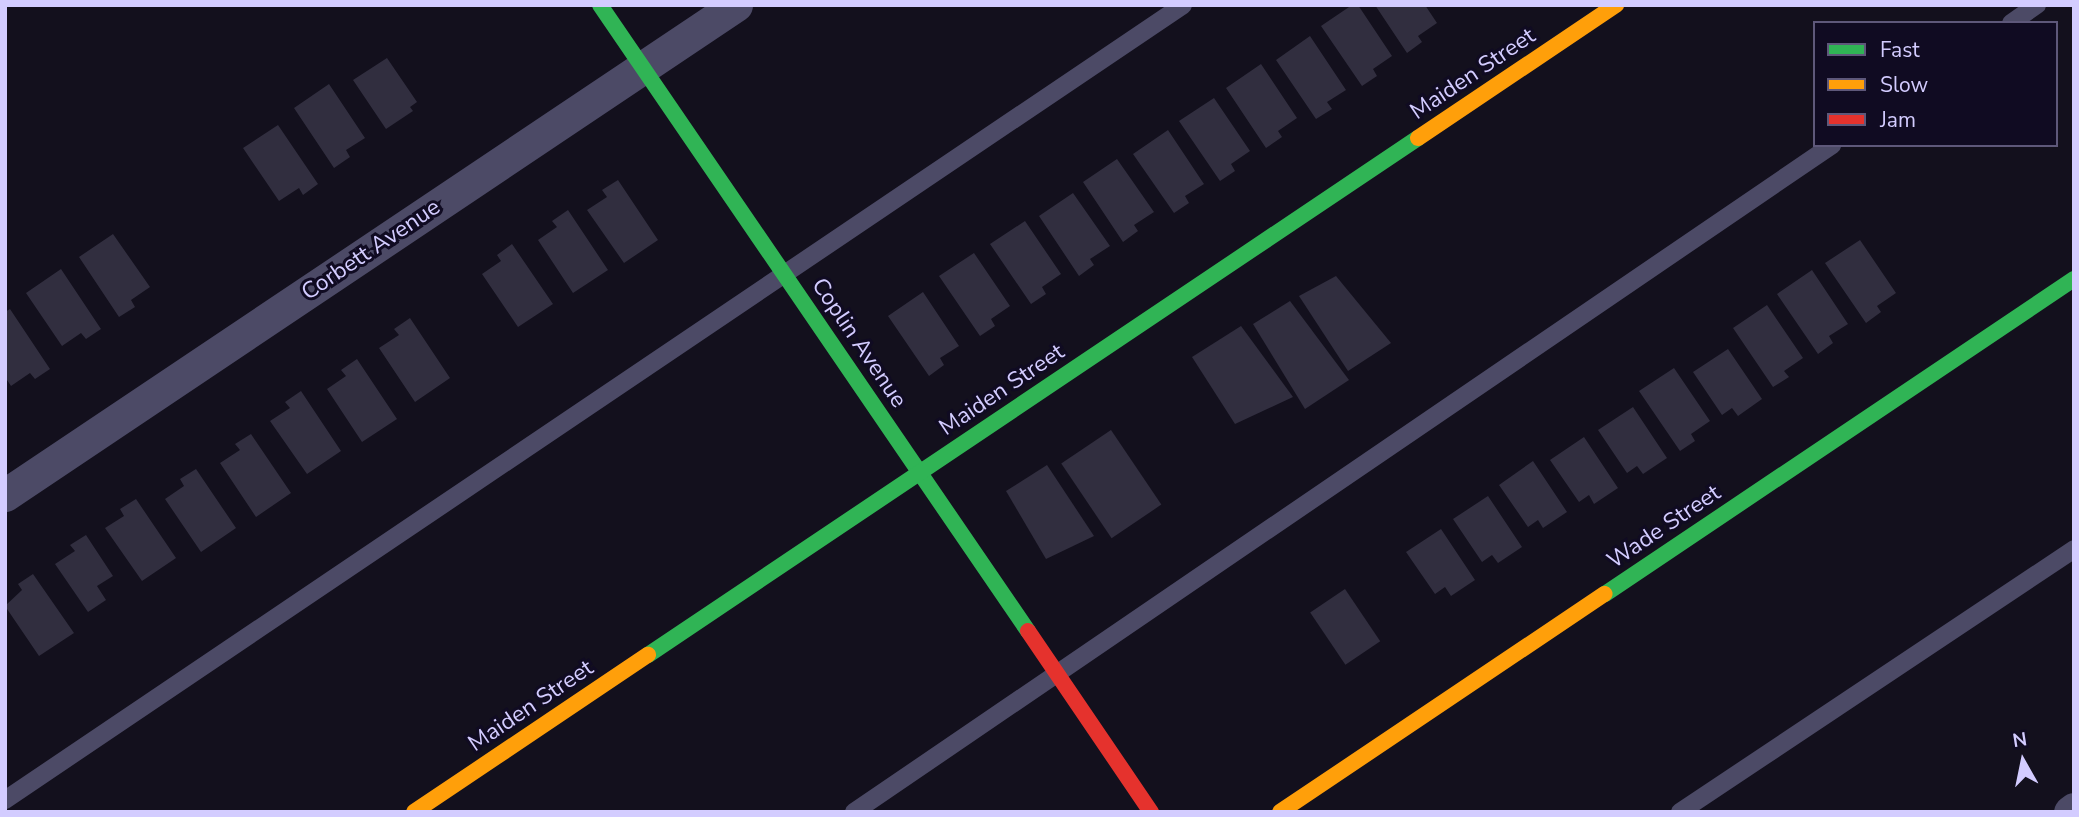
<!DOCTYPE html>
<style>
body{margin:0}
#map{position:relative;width:2079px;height:817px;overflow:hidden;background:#13101d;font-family:"Nunito Sans",sans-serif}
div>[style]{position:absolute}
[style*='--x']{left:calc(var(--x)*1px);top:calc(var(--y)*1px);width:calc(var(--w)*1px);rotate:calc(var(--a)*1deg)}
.building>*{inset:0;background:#312e3f;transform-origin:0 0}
.lane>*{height:18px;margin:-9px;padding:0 9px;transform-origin:9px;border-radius:9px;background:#4c4a66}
.street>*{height:33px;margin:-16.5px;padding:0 16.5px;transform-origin:16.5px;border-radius:16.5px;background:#4c4a66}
.fast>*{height:16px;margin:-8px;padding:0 8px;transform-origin:8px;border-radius:8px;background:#30b455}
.slow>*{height:16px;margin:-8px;padding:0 8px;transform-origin:8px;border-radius:8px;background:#ff9f0a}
.jam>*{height:16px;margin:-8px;padding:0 8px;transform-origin:8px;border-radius:8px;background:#e5322d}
span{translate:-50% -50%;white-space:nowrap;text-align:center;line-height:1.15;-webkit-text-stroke:6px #100b22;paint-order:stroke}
.street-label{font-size:23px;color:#d3ccff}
.frame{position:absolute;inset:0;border:7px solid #d3ccff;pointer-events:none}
.legend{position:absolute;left:1813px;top:21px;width:245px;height:126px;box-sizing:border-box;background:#100b22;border:2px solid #5e587a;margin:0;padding:9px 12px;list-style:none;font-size:21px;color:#d3ccff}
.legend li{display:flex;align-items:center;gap:14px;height:35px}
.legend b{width:35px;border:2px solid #5e587a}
.north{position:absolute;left:1988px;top:726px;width:70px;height:70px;-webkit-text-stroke:5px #100b22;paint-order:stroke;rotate:351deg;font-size:19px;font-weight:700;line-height:28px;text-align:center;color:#d3ccff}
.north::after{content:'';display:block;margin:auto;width:24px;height:32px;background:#d3ccff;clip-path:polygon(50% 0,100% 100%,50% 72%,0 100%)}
</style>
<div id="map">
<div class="building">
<i style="clip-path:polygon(1352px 5px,1358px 5px,1392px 56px,1373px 69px,1377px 76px,1362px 86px,1321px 26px)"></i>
<i style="clip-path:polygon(1375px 5px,1425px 5px,1437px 23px,1418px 36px,1422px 42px,1407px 53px)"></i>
<i style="clip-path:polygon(1310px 36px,1346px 90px,1327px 102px,1332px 109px,1316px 119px,1276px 60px)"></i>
<i style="clip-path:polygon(387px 58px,417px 102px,410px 107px,413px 111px,386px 129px,353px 80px)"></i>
<i style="clip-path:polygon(1261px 64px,1297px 118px,1278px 131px,1282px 137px,1266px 148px,1226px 88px)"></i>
<i style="clip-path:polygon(329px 84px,365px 138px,346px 150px,350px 157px,334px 168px,294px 108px)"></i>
<i style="clip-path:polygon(1214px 98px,1250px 151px,1231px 164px,1235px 171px,1220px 181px,1179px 121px)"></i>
<i style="clip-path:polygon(278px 125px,318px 184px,303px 195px,299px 188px,279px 201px,243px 148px)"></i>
<i style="clip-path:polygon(1168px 130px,1204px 184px,1185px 196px,1189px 203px,1174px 213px,1133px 154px)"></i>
<i style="clip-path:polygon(1117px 159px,1154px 212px,1134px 225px,1138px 231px,1123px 242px,1083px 182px)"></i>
<i style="clip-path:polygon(618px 180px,658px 240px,624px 263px,587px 210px,607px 197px,602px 190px)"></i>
<i style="clip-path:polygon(1073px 193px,1110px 246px,1090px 259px,1094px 265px,1079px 276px,1039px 216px)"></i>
<i style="clip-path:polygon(568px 210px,608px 270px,573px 293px,538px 240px,557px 227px,552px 221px)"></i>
<i style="clip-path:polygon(1025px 221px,1061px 274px,1042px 287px,1046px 294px,1031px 304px,990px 244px)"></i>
<i style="clip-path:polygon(113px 234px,150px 287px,131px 300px,135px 307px,119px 317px,79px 257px)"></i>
<i style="clip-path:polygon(1860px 240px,1896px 293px,1877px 306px,1881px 312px,1866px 323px,1825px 263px)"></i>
<i style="clip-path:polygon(512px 244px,553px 304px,518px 327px,482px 274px,501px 261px,497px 255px)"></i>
<i style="clip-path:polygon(974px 253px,1010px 306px,991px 319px,995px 326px,980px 336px,939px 276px)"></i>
<i style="clip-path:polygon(61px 269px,101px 329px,86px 339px,81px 333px,62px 346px,26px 293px)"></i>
<i style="clip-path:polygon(1812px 270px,1848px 324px,1829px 336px,1833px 343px,1818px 354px,1777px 294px)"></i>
<i style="clip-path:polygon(1336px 276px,1391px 343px,1348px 371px,1299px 296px)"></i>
<i style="clip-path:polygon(923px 292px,959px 346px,940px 358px,944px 365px,929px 376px,888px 316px)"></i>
<i style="clip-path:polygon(1290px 301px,1349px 380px,1305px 409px,1253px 324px)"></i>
<i style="clip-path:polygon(1767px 305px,1803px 358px,1784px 371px,1789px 377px,1773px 387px,1733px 328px)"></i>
<i style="clip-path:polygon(10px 309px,50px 369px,35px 379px,30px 373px,11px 386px,5px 377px,5px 312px)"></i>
<i style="clip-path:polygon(410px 318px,450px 378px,415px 402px,379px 348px,399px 335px,394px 329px)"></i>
<i style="clip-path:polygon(1241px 326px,1293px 397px,1235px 424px,1192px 357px)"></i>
<i style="clip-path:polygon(1728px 349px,1762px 399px,1738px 416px,1732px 408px,1722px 415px,1693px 372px)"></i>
<i style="clip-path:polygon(357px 359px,397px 419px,362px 442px,327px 389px,346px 376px,341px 370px)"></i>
<i style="clip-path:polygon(1674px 368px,1710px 421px,1691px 434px,1695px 441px,1680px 451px,1639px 391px)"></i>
<i style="clip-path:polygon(301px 391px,341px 451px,307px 474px,270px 421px,290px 408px,285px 402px)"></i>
<i style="clip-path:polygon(1633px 407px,1667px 458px,1643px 474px,1637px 466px,1627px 473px,1598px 430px)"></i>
<i style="left:1111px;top:430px;width:90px;height:60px;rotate:56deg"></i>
<i style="clip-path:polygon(251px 434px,291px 493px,256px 517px,220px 463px,240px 450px,235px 444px)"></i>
<i style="clip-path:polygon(1584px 437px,1618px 488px,1594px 504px,1589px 495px,1579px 502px,1550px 460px)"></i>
<i style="clip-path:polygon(1533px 461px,1567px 512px,1543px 528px,1538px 520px,1528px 527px,1499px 485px)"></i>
<i style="clip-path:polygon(1047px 465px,1094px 536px,1046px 559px,1006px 491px)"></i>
<i style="clip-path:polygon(196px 469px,236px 528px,201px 552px,165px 499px,184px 486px,180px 479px)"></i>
<i style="clip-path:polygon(1488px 496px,1522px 547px,1498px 563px,1492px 555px,1482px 562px,1453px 519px)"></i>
<i style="clip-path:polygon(136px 499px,176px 558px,142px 581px,105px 528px,124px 516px,120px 509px)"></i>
<i style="clip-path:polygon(1441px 529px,1475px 580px,1451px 596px,1445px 587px,1435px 594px,1406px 552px)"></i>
<i style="clip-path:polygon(86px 535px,113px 576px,97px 586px,106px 600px,88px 612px,55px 564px,75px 551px,70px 545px)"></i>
<i style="clip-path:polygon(33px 574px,74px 633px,39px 656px,5px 606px,22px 590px,18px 584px)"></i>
<i style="left:1345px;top:589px;width:63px;height:42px;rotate:56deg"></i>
</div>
<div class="lane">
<i style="--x:2011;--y:23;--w:32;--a:-35"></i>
<i style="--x:5;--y:800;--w:1421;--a:-34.01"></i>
<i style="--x:854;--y:812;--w:1184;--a:-34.29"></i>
<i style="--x:1680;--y:812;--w:474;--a:-33.7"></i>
</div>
<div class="street">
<i style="--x:5;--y:495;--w:880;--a:-33.83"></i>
<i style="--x:2070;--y:812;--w:5;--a:-37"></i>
</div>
<div class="fast">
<i style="--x:600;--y:5;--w:758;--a:55.64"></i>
<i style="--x:1605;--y:594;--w:565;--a:-33.89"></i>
<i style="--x:648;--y:655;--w:927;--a:-33.88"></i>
</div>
<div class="slow">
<i style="--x:1418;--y:138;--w:239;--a:-33.9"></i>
<i style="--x:414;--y:812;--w:282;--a:-33.9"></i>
<i style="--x:1280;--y:812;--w:391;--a:-33.9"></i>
</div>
<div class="jam">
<i style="--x:1028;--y:631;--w:219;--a:55.8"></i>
</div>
<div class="street-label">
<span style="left:1473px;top:74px;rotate:-34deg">Maiden Street</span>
<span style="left:371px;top:250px;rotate:-34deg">Corbett Avenue</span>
<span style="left:859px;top:343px;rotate:56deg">Coplin Avenue</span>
<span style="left:1002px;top:390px;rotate:-34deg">Maiden Street</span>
<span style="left:1664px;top:527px;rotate:-34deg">Wade Street</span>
<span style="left:531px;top:706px;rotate:-34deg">Maiden Street</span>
</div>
<div class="frame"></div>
<ul class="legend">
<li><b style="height:9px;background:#30b455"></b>Fast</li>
<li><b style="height:9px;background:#ff9f0a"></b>Slow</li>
<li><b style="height:9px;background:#e5322d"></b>Jam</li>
</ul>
<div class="north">N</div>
</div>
